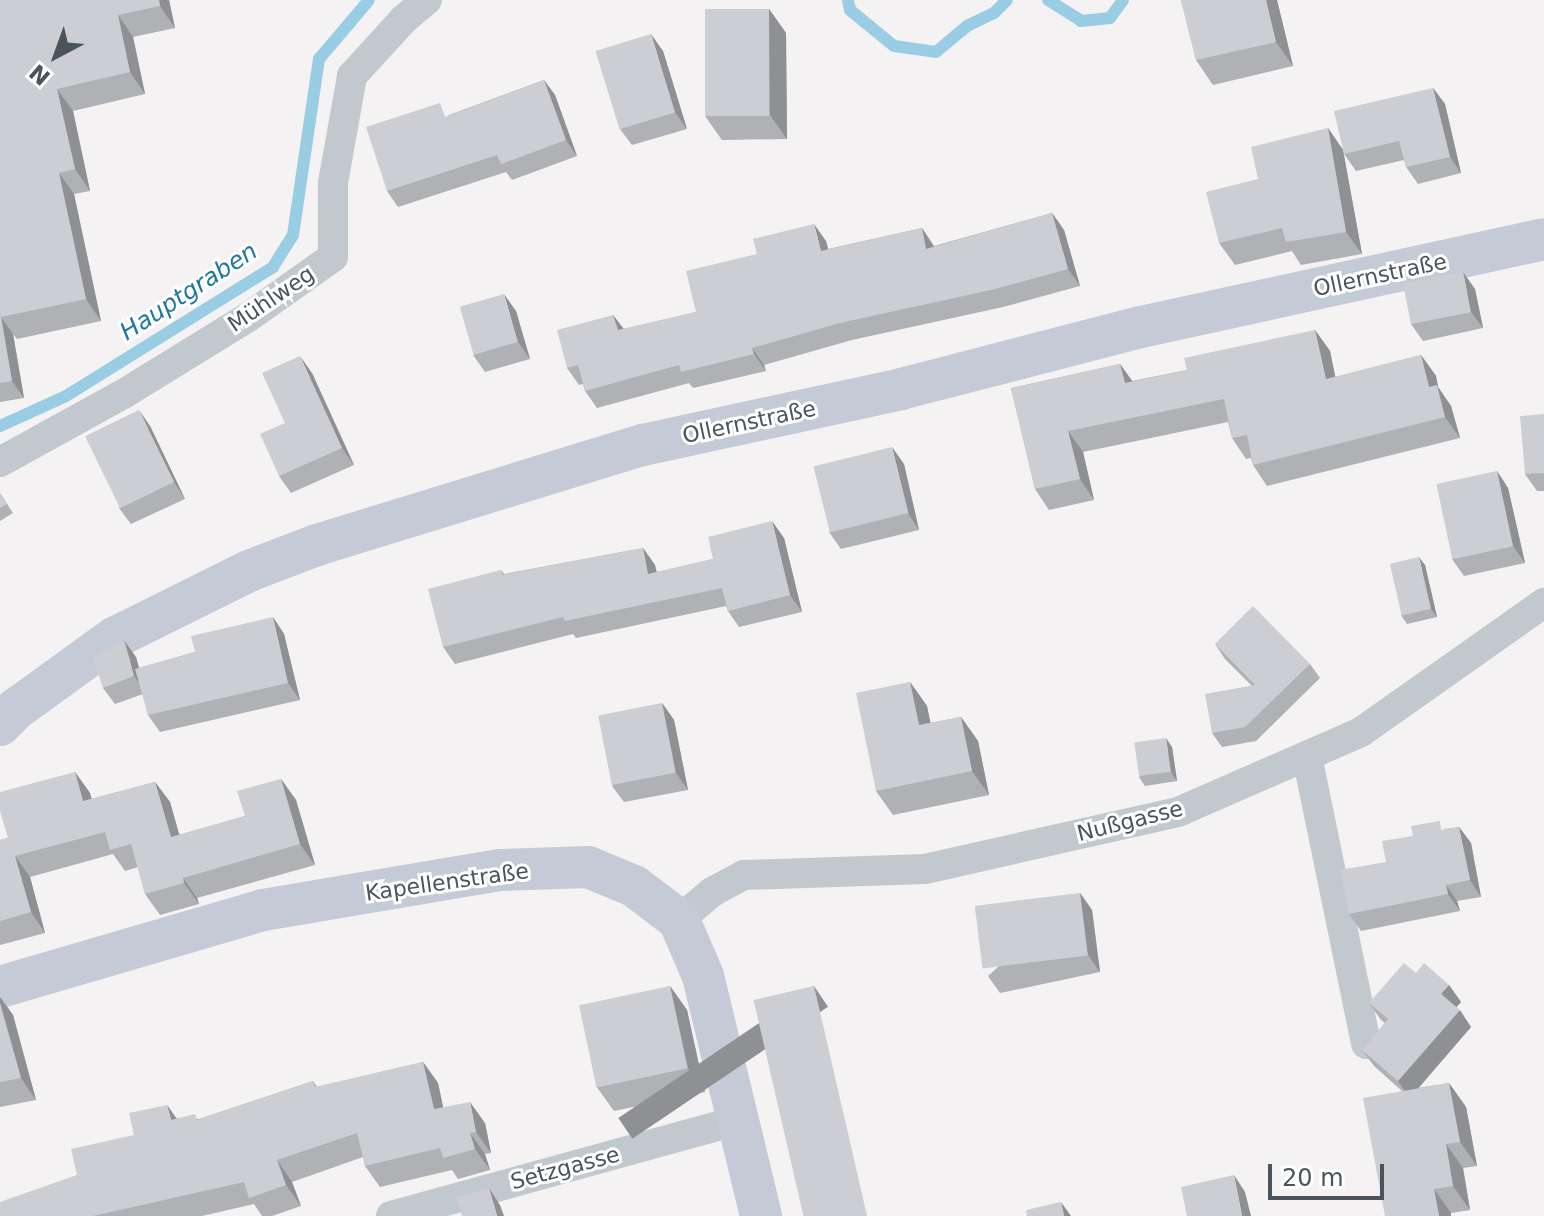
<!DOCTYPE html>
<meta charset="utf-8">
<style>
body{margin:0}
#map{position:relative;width:1544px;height:1216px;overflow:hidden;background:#f4f2f2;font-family:"DejaVu Sans",sans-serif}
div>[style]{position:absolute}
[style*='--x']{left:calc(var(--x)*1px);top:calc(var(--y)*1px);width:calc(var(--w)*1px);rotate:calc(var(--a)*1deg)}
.stream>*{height:12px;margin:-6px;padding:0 6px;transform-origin:6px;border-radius:6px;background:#98cde3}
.street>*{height:30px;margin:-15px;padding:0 15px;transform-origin:15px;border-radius:15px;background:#c1c8ce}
.secondary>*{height:42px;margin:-21px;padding:0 21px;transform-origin:21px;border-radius:21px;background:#c5cbd6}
.wall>*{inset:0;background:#afb1b5}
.shaded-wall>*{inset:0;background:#8f9094;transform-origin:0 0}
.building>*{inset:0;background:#ccced3;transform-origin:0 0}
span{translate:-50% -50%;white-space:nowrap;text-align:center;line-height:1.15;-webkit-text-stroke:6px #fff;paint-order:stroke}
.street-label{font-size:22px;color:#4b535d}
.water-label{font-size:24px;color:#1d779e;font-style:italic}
.north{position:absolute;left:16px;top:16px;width:80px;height:80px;-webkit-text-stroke:6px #fff;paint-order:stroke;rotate:221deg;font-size:22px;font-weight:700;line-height:32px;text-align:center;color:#4b535d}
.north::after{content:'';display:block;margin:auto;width:28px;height:36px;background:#4b535d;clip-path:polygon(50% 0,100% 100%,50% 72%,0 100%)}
.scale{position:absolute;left:1268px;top:1164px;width:116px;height:36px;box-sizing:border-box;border:4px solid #4b535d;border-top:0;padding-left:10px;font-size:24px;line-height:28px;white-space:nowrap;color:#4b535d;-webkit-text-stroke:6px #fff;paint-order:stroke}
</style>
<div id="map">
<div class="stream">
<i style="--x:848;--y:0;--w:10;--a:79"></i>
<i style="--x:850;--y:10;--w:57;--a:39.3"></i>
<i style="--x:894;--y:46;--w:42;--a:8.1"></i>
<i style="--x:936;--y:52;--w:40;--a:-40"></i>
<i style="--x:967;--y:26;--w:30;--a:-26"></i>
<i style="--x:994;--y:13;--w:18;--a:-45"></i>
<i style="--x:1048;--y:0;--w:39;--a:32"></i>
<i style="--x:1081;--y:21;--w:29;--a:-6"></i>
<i style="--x:1110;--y:18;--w:22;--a:-54"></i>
<i style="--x:0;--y:426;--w:72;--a:-24.4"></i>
<i style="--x:66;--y:396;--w:244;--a:-31.9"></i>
<i style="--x:273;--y:267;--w:38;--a:-58"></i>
<i style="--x:293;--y:235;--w:178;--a:-81.6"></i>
<i style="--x:319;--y:59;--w:77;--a:-49.7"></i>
</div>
<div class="street">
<i style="--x:0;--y:462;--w:143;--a:-28.9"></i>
<i style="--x:125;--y:393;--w:143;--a:-31.6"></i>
<i style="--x:247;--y:318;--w:105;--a:-35.3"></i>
<i style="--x:333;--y:257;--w:74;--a:-90"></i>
<i style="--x:333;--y:183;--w:109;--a:-79.9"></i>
<i style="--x:352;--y:76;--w:77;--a:-47.6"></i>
<i style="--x:404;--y:19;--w:30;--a:-40"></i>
<i style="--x:1307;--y:756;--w:294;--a:78.4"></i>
<i style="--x:679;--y:920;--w:43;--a:-40.3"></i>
<i style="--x:712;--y:892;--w:36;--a:-28"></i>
<i style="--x:744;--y:875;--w:181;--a:-1.9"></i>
<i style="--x:925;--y:869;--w:259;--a:-12.7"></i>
<i style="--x:1178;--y:812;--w:200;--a:-23.6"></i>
<i style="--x:1361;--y:732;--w:224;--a:-35.2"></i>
<i style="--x:391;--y:1216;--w:362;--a:-15.4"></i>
</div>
<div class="secondary">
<i style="--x:0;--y:725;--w:23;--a:-45"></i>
<i style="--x:16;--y:709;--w:121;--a:-35.9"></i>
<i style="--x:114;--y:638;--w:151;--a:-26.4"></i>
<i style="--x:249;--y:571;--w:73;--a:-20.9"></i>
<i style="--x:317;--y:545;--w:341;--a:-17.1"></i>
<i style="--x:643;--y:445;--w:264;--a:-12.2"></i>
<i style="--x:901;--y:389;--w:248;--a:-14.5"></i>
<i style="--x:1141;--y:327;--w:412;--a:-12.3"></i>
<i style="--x:0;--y:987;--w:274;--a:-16.3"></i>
<i style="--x:263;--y:910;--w:240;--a:-9.6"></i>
<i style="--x:500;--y:870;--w:88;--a:-2"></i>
<i style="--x:588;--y:867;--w:50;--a:22.4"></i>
<i style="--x:634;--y:886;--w:56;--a:37.1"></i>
<i style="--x:679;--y:920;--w:61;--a:66.8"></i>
<i style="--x:703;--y:976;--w:247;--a:76.4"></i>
</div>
<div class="wall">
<i style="clip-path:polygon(0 0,169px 0,175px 28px,133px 37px,145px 94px,73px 111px,90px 191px,74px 194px,101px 321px,17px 339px,13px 334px,24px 398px,0 402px)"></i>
<i style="clip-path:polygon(1181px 0,1277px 0,1293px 66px,1213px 85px,1196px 60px)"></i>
<i style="clip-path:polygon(769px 9px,786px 33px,787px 139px,722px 140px,705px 116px)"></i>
<i style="clip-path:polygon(663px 51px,687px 129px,632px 145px,620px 129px)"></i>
<i style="clip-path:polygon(544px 80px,555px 95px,577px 156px,512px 180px,506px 172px,398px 207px,387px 191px,449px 115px)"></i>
<i style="clip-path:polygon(1433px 88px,1445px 104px,1461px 173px,1418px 184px,1406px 167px,1404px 160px,1356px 171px,1344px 154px)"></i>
<i style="clip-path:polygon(1328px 128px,1343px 150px,1362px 254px,1301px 265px,1292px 251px,1235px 265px,1219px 243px,1258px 179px)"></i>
<i style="clip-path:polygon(1052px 213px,1064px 230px,1080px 286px,1003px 307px,852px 340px,764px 365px,766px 371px,693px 388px,689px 383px,597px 408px,585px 391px,583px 384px,579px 385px,567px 368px,613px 315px,624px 329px,696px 312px,826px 241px,828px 249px,922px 228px,934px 246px)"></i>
<i style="clip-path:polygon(1475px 289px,1483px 328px,1423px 341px,1411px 324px)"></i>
<i style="clip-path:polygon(516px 311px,530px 359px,485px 372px,473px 355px)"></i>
<i style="clip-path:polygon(1315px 330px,1330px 351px,1335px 377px,1421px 355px,1436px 376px,1438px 387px,1451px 406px,1460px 438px,1267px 486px,1253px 465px,1251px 458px,1246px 459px,1232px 438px,1228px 422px,1083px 452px,1094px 500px,1049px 510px,1035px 489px,1011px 388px,1120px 364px,1132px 381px,1187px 370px)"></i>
<i style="clip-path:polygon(312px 373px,354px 465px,291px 493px,279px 476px)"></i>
<i style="clip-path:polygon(1544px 414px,1544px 491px,1537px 491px,1525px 474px)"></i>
<i style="clip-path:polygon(150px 426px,185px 499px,131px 524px,119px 508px)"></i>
<i style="clip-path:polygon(904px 464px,919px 530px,841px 549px,829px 532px)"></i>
<i style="clip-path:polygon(1497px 471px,1508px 488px,1525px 563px,1464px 576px,1452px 559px)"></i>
<i style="clip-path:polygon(0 493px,13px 513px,0 521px)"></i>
<i style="clip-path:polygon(784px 538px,802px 612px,739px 627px,728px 611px,726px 606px,576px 638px,573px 634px,455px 664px,443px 647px,501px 570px,504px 574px,643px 548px,655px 565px,657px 572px,713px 559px)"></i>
<i style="clip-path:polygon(1425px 565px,1437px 617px,1407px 624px,1401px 615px)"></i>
<i style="clip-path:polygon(273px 617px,284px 634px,300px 700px,160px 732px,148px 715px,143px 694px,115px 704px,103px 688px,136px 657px,139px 668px,195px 652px)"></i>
<i style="clip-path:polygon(1215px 644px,1310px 664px,1320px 678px,1256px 741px,1222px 747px,1212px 733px,1252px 686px,1225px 659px)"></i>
<i style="clip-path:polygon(910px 682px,927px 706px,930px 723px,961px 717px,978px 741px,989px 795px,893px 815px,876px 791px)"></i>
<i style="clip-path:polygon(662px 703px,674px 720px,688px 790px,624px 802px,612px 786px)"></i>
<i style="clip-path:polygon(1172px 747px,1177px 781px,1145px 786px,1139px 777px)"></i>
<i style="clip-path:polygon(75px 772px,90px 793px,91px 799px,155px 782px,170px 802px,179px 835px,245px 816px,281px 779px,296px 800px,315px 865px,197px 898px,199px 904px,160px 915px,145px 894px,138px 867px,125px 871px,113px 854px,30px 877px,45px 933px,0 945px,0 840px,8px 838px)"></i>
<i style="clip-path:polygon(1459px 827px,1471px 843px,1481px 897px,1457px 901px,1460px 911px,1361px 931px,1349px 914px,1386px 862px,1445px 829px)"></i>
<i style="clip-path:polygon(1080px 893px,1092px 910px,1100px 972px,1000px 993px,988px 976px)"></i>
<i style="clip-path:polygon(1416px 973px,1449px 985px,1461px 1002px,1456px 1007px,1471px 1027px,1418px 1088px,1449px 1083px,1466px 1107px,1477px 1166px,1463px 1168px,1470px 1210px,1451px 1213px,1385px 1216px,1402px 1091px,1374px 1066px,1362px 1050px,1385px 1023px,1381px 1020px,1369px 1003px)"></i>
<i style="clip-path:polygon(670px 986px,687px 1010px,705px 1092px,614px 1111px,596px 1086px)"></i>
<i style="clip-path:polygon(0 997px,13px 1015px,36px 1100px,0 1107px)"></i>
<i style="clip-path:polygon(423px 1062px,438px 1083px,443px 1107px,485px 1123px,491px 1153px,485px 1154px,490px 1170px,458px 1179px,452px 1170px,380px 1187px,365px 1166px,363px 1157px,292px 1182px,301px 1206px,272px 1216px,262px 1216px,254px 1204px,202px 1216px,0 1216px,77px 1175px,134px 1135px,177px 1118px,199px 1119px,313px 1081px,317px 1087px)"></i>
</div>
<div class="shaded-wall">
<i style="clip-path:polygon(159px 0,169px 0,175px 28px,160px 6px)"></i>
<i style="clip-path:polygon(1266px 0,1277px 0,1293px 66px,1276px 42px)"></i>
<i style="clip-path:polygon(769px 9px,786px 33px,787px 139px,770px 115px)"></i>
<i style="clip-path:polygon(118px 15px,133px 37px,145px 94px,130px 72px)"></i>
<i style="clip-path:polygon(651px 34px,663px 51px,687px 129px,675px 112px)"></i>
<i style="clip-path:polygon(544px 80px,555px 95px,577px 156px,566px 140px)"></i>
<i style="clip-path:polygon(1433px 88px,1445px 104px,1461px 173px,1450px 157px)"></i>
<i style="clip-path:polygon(57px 89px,73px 111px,90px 191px,75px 169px)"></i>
<i style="clip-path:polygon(1328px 128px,1343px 150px,1362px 254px,1346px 232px)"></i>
<i style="clip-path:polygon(59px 173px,74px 194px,101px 321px,86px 299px)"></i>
<i style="clip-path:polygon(1052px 213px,1064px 230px,1080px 286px,1068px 269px)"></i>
<i style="clip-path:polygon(814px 224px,826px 241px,833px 268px,821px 251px)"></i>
<i style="clip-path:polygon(922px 228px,933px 245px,938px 265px,926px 249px)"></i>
<i style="clip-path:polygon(1463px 272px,1475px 289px,1483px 328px,1471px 312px)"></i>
<i style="clip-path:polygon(504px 294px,516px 311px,530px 359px,518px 342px)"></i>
<i style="clip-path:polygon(613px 315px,625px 331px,618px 330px)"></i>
<i style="clip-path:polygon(1px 317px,13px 334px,24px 398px,12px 381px)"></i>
<i style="clip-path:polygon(1315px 330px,1330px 351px,1340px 400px,1326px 379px)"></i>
<i style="clip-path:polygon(752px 348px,764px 365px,766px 371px,754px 354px)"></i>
<i style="clip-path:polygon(1421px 355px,1436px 376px,1438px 387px,1451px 406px,1460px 438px,1445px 417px,1429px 387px)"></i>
<i style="clip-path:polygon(300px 356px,312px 373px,354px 465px,342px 448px)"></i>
<i style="clip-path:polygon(1120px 364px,1135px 385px,1125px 383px)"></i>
<i style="clip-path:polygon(139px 410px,150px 426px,185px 499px,174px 482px)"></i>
<i style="clip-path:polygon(1068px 431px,1083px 452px,1094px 500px,1080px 479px)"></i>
<i style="clip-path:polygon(892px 447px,904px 464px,919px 530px,908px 513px)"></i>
<i style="clip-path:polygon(1497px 471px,1508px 488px,1525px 563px,1513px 546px)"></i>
<i style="clip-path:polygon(772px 521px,784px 538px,802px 612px,790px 595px)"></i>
<i style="clip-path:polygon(643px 548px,655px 565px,660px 591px,648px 574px)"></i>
<i style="clip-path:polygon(1419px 557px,1425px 565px,1437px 617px,1431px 609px)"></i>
<i style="clip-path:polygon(273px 617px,284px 634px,300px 700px,288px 683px)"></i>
<i style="clip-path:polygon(124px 640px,136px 657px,146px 693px,134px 676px)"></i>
<i style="clip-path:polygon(910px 682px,927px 706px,936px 749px,919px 725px)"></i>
<i style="clip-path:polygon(662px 703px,674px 720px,688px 790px,676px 773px)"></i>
<i style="clip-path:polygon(961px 717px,978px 741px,989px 795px,972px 771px)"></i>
<i style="clip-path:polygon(1166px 738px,1172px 747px,1177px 781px,1171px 772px)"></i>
<i style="clip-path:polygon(75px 772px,90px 793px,98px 822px,83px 801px)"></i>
<i style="clip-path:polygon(281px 779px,296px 800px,315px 865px,300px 844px)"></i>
<i style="clip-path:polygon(155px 782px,170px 802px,186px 858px,171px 837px)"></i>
<i style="clip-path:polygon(1459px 827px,1471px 843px,1481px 897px,1470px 880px)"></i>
<i style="clip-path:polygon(15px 856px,30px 877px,45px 933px,31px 912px)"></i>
<i style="clip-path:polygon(183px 878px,197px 898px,199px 904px,184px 883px)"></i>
<i style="clip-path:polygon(1446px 885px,1457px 901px,1460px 911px,1448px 894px)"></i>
<i style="clip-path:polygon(1080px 893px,1092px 910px,1100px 972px,1088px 955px)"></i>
<i style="clip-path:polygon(1449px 985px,1461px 1002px,1453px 1011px,1441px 994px)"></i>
<i style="clip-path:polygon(670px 986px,687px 1010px,705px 1092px,688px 1068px)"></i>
<i style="left:814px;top:986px;width:25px;height:236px;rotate:56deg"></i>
<i style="clip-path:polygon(0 997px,13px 1015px,36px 1100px,21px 1078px,0 1003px)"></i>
<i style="clip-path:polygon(1460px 1010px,1471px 1027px,1410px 1098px,1398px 1081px)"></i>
<i style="clip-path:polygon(423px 1062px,438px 1083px,448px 1130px,434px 1109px)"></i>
<i style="clip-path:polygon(1449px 1083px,1466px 1107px,1477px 1166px,1460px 1142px)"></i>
<i style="clip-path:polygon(470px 1102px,485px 1123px,491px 1153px,476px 1132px)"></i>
<i style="clip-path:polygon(167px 1105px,182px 1126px,171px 1120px)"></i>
<i style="clip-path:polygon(470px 1133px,485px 1154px,490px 1170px,475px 1149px)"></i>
<i style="clip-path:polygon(1446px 1144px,1463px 1168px,1470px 1210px,1453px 1186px)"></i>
<i style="clip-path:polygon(277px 1160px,292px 1182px,301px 1206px,286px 1185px)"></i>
<i style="clip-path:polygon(1234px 1175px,1245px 1192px,1251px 1216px,1242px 1216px)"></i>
<i style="clip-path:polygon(489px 1188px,500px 1205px,504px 1216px,497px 1216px)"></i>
<i style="clip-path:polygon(1434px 1189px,1451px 1213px,1451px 1216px,1439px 1216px)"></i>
<i style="clip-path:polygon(1061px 1202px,1071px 1216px,1064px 1216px)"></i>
</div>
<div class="building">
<i style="clip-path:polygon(0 0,159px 0,160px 6px,118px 15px,130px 72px,57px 89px,75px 169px,59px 173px,86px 299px,1px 317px,0 311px)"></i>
<i style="clip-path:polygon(1181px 0,1266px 0,1276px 42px,1196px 60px)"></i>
<i style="left:705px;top:9px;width:64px;height:107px"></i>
<i style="left:651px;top:34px;width:82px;height:58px;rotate:73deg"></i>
<i style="clip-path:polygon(544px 80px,566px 140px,501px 164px,497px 155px,387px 191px,366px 127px,440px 103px,445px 117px)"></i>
<i style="clip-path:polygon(1433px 88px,1450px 157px,1406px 167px,1399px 141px,1344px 154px,1334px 111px)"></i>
<i style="clip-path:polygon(1328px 128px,1346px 232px,1286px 242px,1282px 228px,1219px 243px,1206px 192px,1258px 179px,1251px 147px)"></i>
<i style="clip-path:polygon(1052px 213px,1068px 269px,991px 290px,840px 323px,752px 348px,754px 354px,681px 372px,679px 365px,585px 391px,578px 365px,567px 368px,557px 330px,613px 315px,618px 330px,696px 312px,686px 271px,757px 254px,753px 239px,814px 224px,821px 251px,922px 228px,926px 249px)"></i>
<i style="left:1463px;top:272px;width:41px;height:61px;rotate:79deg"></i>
<i style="left:504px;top:294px;width:50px;height:46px;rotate:74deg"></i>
<i style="clip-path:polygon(0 311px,12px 381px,0 383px)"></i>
<i style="clip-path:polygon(1315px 330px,1326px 379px,1421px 355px,1429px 387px,1437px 385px,1445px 417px,1253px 465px,1247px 435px,1232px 438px,1224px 399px,1068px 431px,1080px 479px,1035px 489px,1011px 388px,1120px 364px,1125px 383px,1187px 370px,1184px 358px)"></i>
<i style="clip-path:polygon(300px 356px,342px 448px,279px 476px,260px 434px,285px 423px,262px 373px)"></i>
<i style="left:139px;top:410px;width:80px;height:60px;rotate:64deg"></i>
<i style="clip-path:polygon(1544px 414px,1544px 473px,1525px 474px,1520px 416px)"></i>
<i style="left:892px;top:447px;width:68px;height:81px;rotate:76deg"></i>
<i style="left:1497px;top:471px;width:77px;height:62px;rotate:78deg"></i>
<i style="clip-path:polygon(0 494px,7px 504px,0 508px)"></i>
<i style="clip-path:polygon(772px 521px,790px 595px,728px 611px,722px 588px,565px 621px,563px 617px,443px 647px,428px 589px,501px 570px,502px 575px,643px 548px,648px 574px,713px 559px,708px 537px)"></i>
<i style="left:1419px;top:557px;width:53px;height:30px;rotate:77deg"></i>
<i style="clip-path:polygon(1253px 606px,1310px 664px,1245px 727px,1212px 733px,1205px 694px,1255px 685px,1215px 644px)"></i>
<i style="clip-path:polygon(273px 617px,288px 683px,148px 715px,135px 669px,195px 652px,191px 636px)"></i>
<i style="clip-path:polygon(124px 640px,134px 676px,103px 688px,93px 658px)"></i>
<i style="clip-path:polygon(910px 682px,919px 725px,961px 717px,972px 771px,876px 791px,856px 693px)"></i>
<i style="left:662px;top:703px;width:71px;height:65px;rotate:79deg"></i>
<i style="left:1166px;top:738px;width:34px;height:32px;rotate:82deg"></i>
<i style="clip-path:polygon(75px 772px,83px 801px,155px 782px,171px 837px,245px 816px,237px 791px,281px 779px,300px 844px,183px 878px,184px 883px,145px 894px,131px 844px,110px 850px,105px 832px,15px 856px,31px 912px,0 921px,0 840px,8px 838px,0 811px,0 792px)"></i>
<i style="clip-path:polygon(1440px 821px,1441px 830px,1459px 827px,1470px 880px,1446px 885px,1448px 894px,1349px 914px,1340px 870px,1386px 862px,1382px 841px,1413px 836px,1411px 826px)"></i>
<i style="left:1080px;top:893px;width:63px;height:106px;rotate:83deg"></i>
<i style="clip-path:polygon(1404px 963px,1416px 973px,1424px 963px,1449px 985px,1441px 994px,1460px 1010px,1398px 1081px,1362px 1050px,1388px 1019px,1369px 1003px)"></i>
<i style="left:670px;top:986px;width:84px;height:93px;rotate:78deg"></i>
<i style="left:814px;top:986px;width:236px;height:62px;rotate:77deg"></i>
<i style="clip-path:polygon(0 1003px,21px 1078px,0 1082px)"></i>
<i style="clip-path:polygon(423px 1062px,434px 1109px,470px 1102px,476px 1132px,470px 1133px,475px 1149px,443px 1158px,440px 1148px,365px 1166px,357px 1133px,277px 1160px,286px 1185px,249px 1198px,244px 1182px,93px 1216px,0 1216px,0 1202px,77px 1175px,71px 1149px,134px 1135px,129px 1113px,167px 1105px,171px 1120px,195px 1114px,197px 1120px,313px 1081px,315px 1087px)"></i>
<i style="clip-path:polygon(1449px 1083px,1460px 1142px,1446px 1144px,1453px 1186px,1434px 1189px,1439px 1216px,1385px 1216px,1363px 1098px)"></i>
<i style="clip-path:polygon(1234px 1175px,1242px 1216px,1187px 1216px,1181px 1187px)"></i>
<i style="clip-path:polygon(489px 1188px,497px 1216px,462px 1216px,456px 1197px)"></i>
<i style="clip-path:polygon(1061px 1202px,1064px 1216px,1027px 1216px,1026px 1210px)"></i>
</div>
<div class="street-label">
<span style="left:1380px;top:275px;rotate:-12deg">Ollernstraße</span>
<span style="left:271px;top:299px;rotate:-34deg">Mühlweg</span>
<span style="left:749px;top:422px;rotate:-12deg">Ollernstraße</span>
<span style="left:1130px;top:821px;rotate:-14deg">Nußgasse</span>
<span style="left:447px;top:882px;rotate:-8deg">Kapellenstraße</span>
<span style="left:565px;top:1168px;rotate:-15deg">Setzgasse</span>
</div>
<div class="water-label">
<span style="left:189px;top:292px;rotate:-33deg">Hauptgraben</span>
</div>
<div class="north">N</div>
<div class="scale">20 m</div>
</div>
